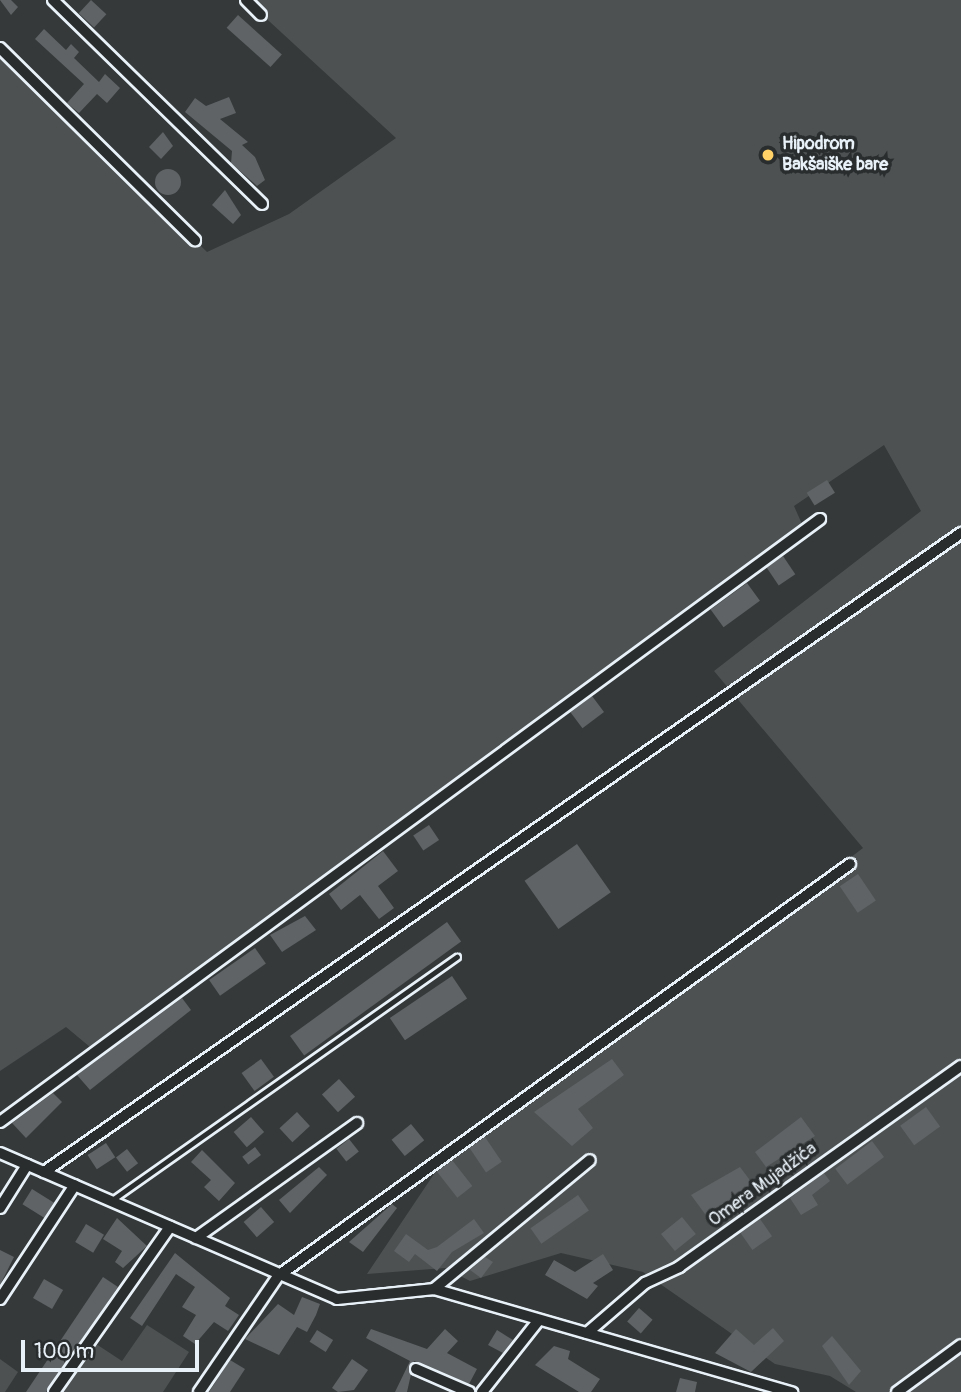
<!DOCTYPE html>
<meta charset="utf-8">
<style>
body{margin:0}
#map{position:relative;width:961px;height:1392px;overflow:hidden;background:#35393a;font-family:Pangolin,sans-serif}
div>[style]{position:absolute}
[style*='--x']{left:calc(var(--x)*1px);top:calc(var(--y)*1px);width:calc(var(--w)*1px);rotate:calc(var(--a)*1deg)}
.green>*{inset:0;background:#4d5152}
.building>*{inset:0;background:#5f6365;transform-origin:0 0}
.round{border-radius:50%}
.roads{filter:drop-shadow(2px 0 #e8f1f8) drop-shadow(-2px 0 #e8f1f8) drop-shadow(0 2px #e8f1f8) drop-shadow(0 -2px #e8f1f8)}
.service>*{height:5px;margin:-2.5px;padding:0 2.5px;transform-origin:2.5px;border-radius:2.5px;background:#2a2d2e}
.minor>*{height:10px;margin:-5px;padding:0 5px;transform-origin:5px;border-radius:5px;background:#2a2d2e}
.dots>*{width:19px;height:19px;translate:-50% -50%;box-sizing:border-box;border:4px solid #2a2d2e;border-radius:50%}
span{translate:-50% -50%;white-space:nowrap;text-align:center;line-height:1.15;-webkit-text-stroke:7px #2a2d2e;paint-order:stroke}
.poi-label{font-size:18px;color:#e8f1f8;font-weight:700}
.left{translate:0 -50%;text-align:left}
.street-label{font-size:18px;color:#e8f1f8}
.scale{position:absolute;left:21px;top:1340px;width:178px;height:32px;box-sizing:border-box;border:4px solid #e8f1f8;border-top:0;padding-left:9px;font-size:21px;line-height:24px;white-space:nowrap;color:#e8f1f8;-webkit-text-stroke:5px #2a2d2e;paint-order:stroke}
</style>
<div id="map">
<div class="green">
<i style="clip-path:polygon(246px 0,961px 0,961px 1392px,856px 1392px,830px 1376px,775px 1364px,643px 1272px,561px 1253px,470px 1281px,445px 1268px,367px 1274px,436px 1171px,863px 848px,714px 671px,921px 511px,884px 445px,794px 506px,806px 533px,135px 1019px,90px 1047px,66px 1027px,0 1071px,0 48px,207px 252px,289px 214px,396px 138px)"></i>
<i style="clip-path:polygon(147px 1325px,189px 1352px,163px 1392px,54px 1392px,90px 1340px,122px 1361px)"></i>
<i style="clip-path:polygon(0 1359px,18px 1372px,5px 1392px,0 1392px)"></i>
</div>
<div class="building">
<i style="clip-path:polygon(0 0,11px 0,18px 7px,11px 15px)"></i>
<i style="left:91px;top:0;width:21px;height:18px;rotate:43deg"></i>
<i style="left:238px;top:15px;width:59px;height:17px;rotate:42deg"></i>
<i style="clip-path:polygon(44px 29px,66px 50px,71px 44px,79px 52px,74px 58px,99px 82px,105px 74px,120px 88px,107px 103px,97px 94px,79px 113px,67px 103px,84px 84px,35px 39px)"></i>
<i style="clip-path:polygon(229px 97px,236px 113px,220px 119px,248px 142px,242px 145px,255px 157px,265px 180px,257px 186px,231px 163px,232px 151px,185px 112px,195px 98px,206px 106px)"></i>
<i style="clip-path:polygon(163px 132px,173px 146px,161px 159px,149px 147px)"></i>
<i class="round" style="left:155px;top:169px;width:26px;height:26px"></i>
<i style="clip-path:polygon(225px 190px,241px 215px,233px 224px,212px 205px)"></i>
<i style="left:827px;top:480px;width:15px;height:24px;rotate:58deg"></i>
<i style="left:783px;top:556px;width:22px;height:20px;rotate:56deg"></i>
<i style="left:747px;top:583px;width:22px;height:45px;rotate:54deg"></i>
<i style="left:592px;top:696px;width:20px;height:27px;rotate:53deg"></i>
<i style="left:429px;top:825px;width:18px;height:19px;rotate:56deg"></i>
<i style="left:577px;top:844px;width:59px;height:64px;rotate:55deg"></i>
<i style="clip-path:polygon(383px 851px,398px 871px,378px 886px,394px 908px,379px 919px,360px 895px,341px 910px,329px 894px)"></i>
<i style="left:858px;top:874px;width:32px;height:22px;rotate:56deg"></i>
<i style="clip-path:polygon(305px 916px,316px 930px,282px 952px,270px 935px)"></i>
<i style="left:447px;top:922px;width:24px;height:194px;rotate:54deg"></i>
<i style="left:255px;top:948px;width:19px;height:56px;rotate:55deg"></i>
<i style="left:452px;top:976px;width:27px;height:75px;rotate:56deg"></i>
<i style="clip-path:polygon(182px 998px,191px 1010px,90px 1090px,77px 1075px)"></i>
<i style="left:261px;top:1059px;width:22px;height:24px;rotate:54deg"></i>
<i style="clip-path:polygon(612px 1059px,624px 1075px,578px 1109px,593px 1128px,572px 1146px,534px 1112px)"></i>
<i style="left:339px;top:1079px;width:24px;height:23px;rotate:48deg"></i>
<i style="clip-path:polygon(53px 1093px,62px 1102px,26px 1138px,12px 1123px)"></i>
<i style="left:926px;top:1107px;width:24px;height:32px;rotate:54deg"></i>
<i style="left:297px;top:1112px;width:19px;height:24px;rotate:47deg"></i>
<i style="left:251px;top:1117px;width:20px;height:23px;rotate:49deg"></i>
<i style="clip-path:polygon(801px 1117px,815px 1136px,766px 1167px,755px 1152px)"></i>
<i style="left:411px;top:1124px;width:21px;height:25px;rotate:51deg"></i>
<i style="left:485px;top:1137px;width:30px;height:19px;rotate:56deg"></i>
<i style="left:349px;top:1139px;width:16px;height:16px;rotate:52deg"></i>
<i style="left:872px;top:1141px;width:20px;height:46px;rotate:53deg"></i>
<i style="left:106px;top:1143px;width:17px;height:22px;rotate:57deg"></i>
<i style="left:255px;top:1147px;width:10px;height:16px;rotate:53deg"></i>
<i style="left:127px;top:1149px;width:18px;height:14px;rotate:52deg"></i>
<i style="clip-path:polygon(202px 1150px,235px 1183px,219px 1201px,204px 1187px,211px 1180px,191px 1162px)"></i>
<i style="left:452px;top:1160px;width:33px;height:19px;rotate:52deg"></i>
<i style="clip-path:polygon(319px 1167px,327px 1175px,290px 1213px,279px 1200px)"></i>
<i style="clip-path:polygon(740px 1167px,755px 1187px,705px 1214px,691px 1195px)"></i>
<i style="clip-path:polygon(824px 1173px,830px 1181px,812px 1195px,818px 1205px,801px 1215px,790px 1198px)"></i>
<i style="left:32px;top:1189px;width:26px;height:18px;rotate:32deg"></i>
<i style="left:578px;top:1195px;width:19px;height:58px;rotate:55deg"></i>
<i style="clip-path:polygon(392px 1204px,397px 1208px,363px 1252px,349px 1242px)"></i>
<i style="left:261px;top:1207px;width:20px;height:23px;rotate:49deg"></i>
<i style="left:682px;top:1217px;width:22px;height:27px;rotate:51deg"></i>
<i style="clip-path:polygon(117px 1218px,147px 1246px,123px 1268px,115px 1262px,122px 1251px,103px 1239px)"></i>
<i style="clip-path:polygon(474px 1219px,484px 1233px,452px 1252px,437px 1271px,415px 1254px,409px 1262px,394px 1251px,406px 1234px,428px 1250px,437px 1247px)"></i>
<i style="left:760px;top:1219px;width:21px;height:24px;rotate:55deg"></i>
<i style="left:86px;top:1224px;width:21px;height:21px;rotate:31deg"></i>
<i style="clip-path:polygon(0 1250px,14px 1257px,0 1285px)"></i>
<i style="clip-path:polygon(175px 1253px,230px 1298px,225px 1306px,239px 1315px,228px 1331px,214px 1322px,195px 1344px,183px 1336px,196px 1315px,182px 1307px,195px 1287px,176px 1274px,142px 1326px,130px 1318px)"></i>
<i style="clip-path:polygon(603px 1254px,613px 1270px,593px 1283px,598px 1286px,587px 1299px,545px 1275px,554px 1260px,575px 1272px)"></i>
<i style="clip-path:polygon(485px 1257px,493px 1262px,481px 1278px,470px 1270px)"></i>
<i style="clip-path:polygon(103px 1277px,118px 1287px,46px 1392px,26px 1392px)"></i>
<i style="left:44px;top:1279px;width:22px;height:22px;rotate:30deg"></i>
<i style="clip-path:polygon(302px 1297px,320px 1304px,316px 1315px,307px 1332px,297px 1327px,279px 1355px,245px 1339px,278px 1304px,294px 1315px)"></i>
<i style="left:639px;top:1308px;width:18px;height:18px;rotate:41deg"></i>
<i style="clip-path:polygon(773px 1328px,784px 1341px,751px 1372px,715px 1353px,736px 1329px,754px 1345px)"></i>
<i style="clip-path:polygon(371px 1329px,427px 1349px,445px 1329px,458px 1341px,447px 1353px,477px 1369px,469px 1384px,414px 1361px,407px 1392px,395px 1392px,410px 1361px,366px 1338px)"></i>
<i style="left:317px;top:1330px;width:19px;height:14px;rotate:32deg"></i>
<i style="clip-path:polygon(497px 1330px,513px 1340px,503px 1353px,488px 1345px)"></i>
<i style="clip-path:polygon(832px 1336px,861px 1371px,849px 1385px,822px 1346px)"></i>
<i style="clip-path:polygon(554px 1346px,570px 1351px,568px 1359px,600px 1379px,591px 1392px,579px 1392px,535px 1365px)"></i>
<i style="clip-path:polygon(352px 1359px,368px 1370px,354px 1390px,338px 1392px,332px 1388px)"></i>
<i style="clip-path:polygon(230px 1360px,245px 1369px,230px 1392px,209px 1392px)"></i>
<i style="clip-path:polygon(680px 1378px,697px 1382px,695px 1392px,676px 1392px)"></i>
</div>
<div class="roads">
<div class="service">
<i style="--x:112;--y:1200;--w:422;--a:-35.2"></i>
</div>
<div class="minor">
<i style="--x:53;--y:0;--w:292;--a:44.3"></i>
<i style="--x:246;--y:0;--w:21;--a:45"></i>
<i style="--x:0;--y:48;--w:274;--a:44.6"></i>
<i style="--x:0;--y:1122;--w:1018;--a:-36.33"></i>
<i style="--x:0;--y:1153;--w:367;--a:23.4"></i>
<i style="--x:337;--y:1299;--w:98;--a:-5.9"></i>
<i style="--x:434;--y:1289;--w:373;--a:16.1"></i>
<i style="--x:44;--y:1172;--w:1118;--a:-34.87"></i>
<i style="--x:0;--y:1208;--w:51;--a:-57.9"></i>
<i style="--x:196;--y:1238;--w:198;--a:-35.5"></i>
<i style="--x:434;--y:1289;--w:202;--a:-39.6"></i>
<i style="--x:0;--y:1299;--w:136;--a:-56.7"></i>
<i style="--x:587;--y:1333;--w:77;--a:-40.8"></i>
<i style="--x:645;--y:1283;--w:38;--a:-25"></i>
<i style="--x:679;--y:1267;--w:346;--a:-35.5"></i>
<i style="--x:416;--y:1369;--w:58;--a:23.5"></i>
<i style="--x:54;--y:1392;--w:202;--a:-54.9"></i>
<i style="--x:199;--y:1392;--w:140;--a:-55.7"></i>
<i style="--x:278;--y:1276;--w:705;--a:-35.76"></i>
<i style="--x:482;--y:1392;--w:90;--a:-51.7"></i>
<i style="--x:897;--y:1392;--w:79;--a:-36.3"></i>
</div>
</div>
<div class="dots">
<i style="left:768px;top:155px;background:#ffd166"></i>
</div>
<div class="poi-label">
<span class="left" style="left:782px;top:155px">Hipodrom<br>Bakšaiške bare</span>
</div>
<div class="street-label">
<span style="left:763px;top:1185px;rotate:-36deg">Omera Mujadžića</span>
</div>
<div class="scale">100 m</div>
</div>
